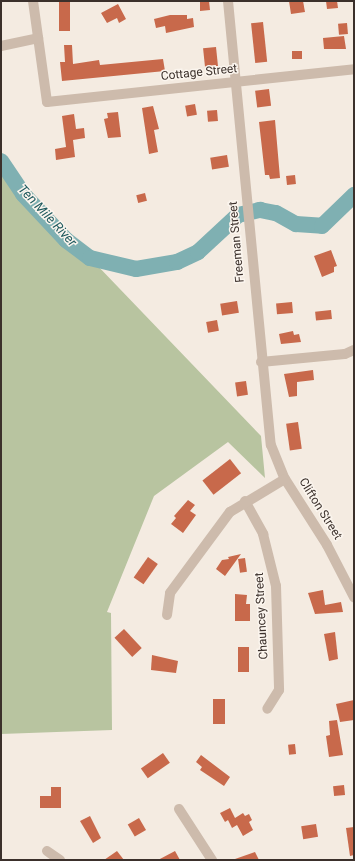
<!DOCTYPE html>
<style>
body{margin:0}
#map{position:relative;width:355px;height:861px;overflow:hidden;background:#f4ebe1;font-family:Roboto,sans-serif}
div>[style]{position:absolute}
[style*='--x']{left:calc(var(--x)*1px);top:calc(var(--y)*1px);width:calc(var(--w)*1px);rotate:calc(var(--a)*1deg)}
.green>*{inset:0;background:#b8c4a0}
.river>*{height:16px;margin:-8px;padding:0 8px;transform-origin:8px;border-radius:8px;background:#7fb0b2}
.building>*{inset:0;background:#c8694b;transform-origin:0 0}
.minor>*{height:10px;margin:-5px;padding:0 5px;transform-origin:5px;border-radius:5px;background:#cdbbac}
span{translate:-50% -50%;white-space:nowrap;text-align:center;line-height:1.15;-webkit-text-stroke:3px #fbf5ee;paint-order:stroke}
.street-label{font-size:12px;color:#3b302b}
.water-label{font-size:13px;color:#1f5a5e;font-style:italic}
.frame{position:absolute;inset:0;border:2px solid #3b302b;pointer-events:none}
</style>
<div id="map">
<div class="green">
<i style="clip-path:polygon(1px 156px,71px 238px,261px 436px,265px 478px,228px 442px,154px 496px,107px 612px,111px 613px,112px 730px,1px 734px)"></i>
</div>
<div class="river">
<i style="--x:1;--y:161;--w:40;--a:56"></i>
<i style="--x:23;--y:194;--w:63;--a:46.9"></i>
<i style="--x:66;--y:240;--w:30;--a:37"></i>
<i style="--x:90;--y:258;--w:47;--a:13.4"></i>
<i style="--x:136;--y:269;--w:42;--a:-9.7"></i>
<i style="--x:177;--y:262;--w:23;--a:-25"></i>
<i style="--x:198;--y:252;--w:54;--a:-42.8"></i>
<i style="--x:238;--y:215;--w:23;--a:-13"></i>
<i style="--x:260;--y:210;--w:16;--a:11"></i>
<i style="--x:276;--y:213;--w:23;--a:29"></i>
<i style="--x:296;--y:224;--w:26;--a:4"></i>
<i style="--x:322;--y:226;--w:45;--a:-44.1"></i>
</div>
<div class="building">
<i style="left:59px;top:1px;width:11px;height:30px"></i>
<i style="clip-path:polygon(200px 1px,209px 1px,210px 10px,200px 11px)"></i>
<i style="clip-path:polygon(289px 1px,303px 1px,305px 12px,291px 14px)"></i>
<i style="clip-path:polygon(326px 1px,337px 1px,338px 8px,327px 9px)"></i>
<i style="clip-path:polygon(118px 4px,126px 19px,119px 23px,117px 18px,107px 23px,101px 13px)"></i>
<i style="clip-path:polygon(170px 15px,187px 15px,187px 19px,193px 18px,194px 27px,166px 33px,165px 26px,156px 28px,154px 19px)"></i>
<i style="left:263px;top:22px;width:40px;height:12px;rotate:84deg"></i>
<i style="left:347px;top:23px;width:11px;height:9px;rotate:85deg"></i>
<i style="clip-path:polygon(344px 36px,346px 49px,324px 49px,323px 38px)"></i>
<i style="clip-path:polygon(64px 45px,72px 45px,73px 64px,99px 60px,100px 65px,163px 59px,165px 71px,62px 81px,60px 62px,65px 62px)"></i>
<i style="left:216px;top:47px;width:19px;height:13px;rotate:84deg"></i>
<i style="left:302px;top:51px;width:8px;height:10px;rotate:90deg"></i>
<i style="left:269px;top:89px;width:17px;height:14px;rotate:83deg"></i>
<i style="left:195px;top:104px;width:11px;height:10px;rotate:80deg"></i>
<i style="clip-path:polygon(153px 106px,159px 129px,154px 130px,158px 152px,149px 154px,142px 108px)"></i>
<i style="left:217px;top:110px;width:11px;height:10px;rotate:85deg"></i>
<i style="clip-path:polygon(118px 112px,121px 137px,108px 138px,104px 119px,108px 118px,107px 113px)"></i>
<i style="clip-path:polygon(74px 114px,76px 129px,84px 128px,85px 138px,73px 140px,75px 157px,56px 160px,55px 149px,66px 147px,62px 116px)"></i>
<i style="clip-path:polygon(275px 120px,280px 178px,270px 179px,269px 175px,265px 175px,259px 122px)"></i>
<i style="left:227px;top:155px;width:12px;height:17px;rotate:81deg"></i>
<i style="left:295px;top:175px;width:9px;height:9px;rotate:84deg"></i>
<i style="left:145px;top:193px;width:8px;height:9px;rotate:76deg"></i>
<i style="clip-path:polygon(331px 250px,337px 266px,334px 267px,334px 272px,322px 277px,314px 256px)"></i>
<i style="left:237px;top:301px;width:12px;height:17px;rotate:81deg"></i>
<i style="left:292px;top:302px;width:11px;height:16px;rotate:85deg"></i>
<i style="left:331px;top:310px;width:9px;height:16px;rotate:84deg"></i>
<i style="left:217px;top:320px;width:11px;height:11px;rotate:80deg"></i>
<i style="clip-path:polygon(293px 331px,294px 335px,299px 334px,301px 342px,281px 344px,279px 334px)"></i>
<i style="clip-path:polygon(313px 370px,314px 380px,297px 382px,297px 396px,289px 397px,284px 374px)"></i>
<i style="left:246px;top:381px;width:14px;height:11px;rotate:82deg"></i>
<i style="left:298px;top:422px;width:27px;height:12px;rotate:82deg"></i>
<i style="left:230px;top:459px;width:18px;height:35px;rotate:52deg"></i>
<i style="clip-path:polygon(188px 500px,195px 505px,190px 511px,196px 515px,183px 533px,171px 524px,176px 518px,174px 516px)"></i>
<i style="clip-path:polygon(241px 554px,225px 576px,216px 569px,222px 560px,229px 559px,228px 557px)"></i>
<i style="left:148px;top:557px;width:12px;height:25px;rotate:35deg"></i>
<i style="left:245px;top:558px;width:14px;height:7px;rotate:82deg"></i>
<i style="clip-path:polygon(323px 590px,325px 605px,341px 602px,343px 612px,315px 614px,308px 593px)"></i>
<i style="clip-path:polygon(235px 594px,247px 595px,246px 604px,250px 604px,250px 621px,235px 621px)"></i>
<i style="left:124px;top:629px;width:26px;height:13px;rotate:47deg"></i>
<i style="clip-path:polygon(335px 632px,338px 659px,329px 661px,324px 634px)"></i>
<i style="left:238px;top:647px;width:11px;height:25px"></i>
<i style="clip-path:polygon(152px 655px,178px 661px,176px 673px,151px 670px)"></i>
<i style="left:213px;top:699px;width:12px;height:25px"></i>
<i style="clip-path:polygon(354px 700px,354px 720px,340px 722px,336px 704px)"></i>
<i style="clip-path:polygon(337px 720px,343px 755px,329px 757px,326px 736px,330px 735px,329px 721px)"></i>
<i style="left:295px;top:744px;width:10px;height:7px;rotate:84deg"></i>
<i style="left:163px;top:753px;width:12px;height:27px;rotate:55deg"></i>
<i style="clip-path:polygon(201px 755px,230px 777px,224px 786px,200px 770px,202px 767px,196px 762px)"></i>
<i style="left:344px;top:785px;width:10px;height:11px;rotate:84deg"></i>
<i style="clip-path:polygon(51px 787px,61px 787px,61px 808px,40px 808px,40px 796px,51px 796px)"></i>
<i style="clip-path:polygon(230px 808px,235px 818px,243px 813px,245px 816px,249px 814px,252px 820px,249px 822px,253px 830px,243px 836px,237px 825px,232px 828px,228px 820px,225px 822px,220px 813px)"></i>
<i style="clip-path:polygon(90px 816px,101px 838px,93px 843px,80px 821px)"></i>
<i style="left:139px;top:818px;width:14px;height:13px;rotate:60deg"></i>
<i style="left:316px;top:824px;width:13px;height:15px;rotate:81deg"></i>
<i style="clip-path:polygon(354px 827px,354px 855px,350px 856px,346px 828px)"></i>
<i style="clip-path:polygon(117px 851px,124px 860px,104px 860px)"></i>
<i style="clip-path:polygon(175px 851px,180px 860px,158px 860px)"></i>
<i style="clip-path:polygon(255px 852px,259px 860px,235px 860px,235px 859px)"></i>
</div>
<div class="minor">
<i style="--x:33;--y:1;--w:102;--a:82.1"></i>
<i style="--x:47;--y:102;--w:309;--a:-6.1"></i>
<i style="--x:228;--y:1;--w:446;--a:84.5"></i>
<i style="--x:271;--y:445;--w:37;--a:68"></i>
<i style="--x:285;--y:479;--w:78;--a:57.5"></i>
<i style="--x:327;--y:545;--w:59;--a:62.6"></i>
<i style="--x:1;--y:46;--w:38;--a:-12"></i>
<i style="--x:261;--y:362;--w:84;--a:-5.4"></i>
<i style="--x:345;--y:354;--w:10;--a:-24"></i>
<i style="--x:245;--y:501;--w:38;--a:61"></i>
<i style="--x:263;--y:534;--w:54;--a:76"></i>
<i style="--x:276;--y:586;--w:104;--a:88.3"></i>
<i style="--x:279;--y:690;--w:22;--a:122"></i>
<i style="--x:167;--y:615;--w:22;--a:-82"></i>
<i style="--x:170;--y:593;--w:101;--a:-53.5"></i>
<i style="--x:230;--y:512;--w:64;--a:-31"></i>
<i style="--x:179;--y:809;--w:61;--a:57.1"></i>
<i style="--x:47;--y:851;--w:16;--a:35"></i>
</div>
<div class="street-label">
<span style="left:199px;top:73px;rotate:-6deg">Cottage Street</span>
<span style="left:237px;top:242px;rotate:-95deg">Freeman Street</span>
<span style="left:320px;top:509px;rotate:58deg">Clifton Street</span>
<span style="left:262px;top:616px;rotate:-93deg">Chauncey Street</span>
</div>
<div class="water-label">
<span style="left:47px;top:216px;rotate:47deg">Ten Mile River</span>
</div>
<div class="frame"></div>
</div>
